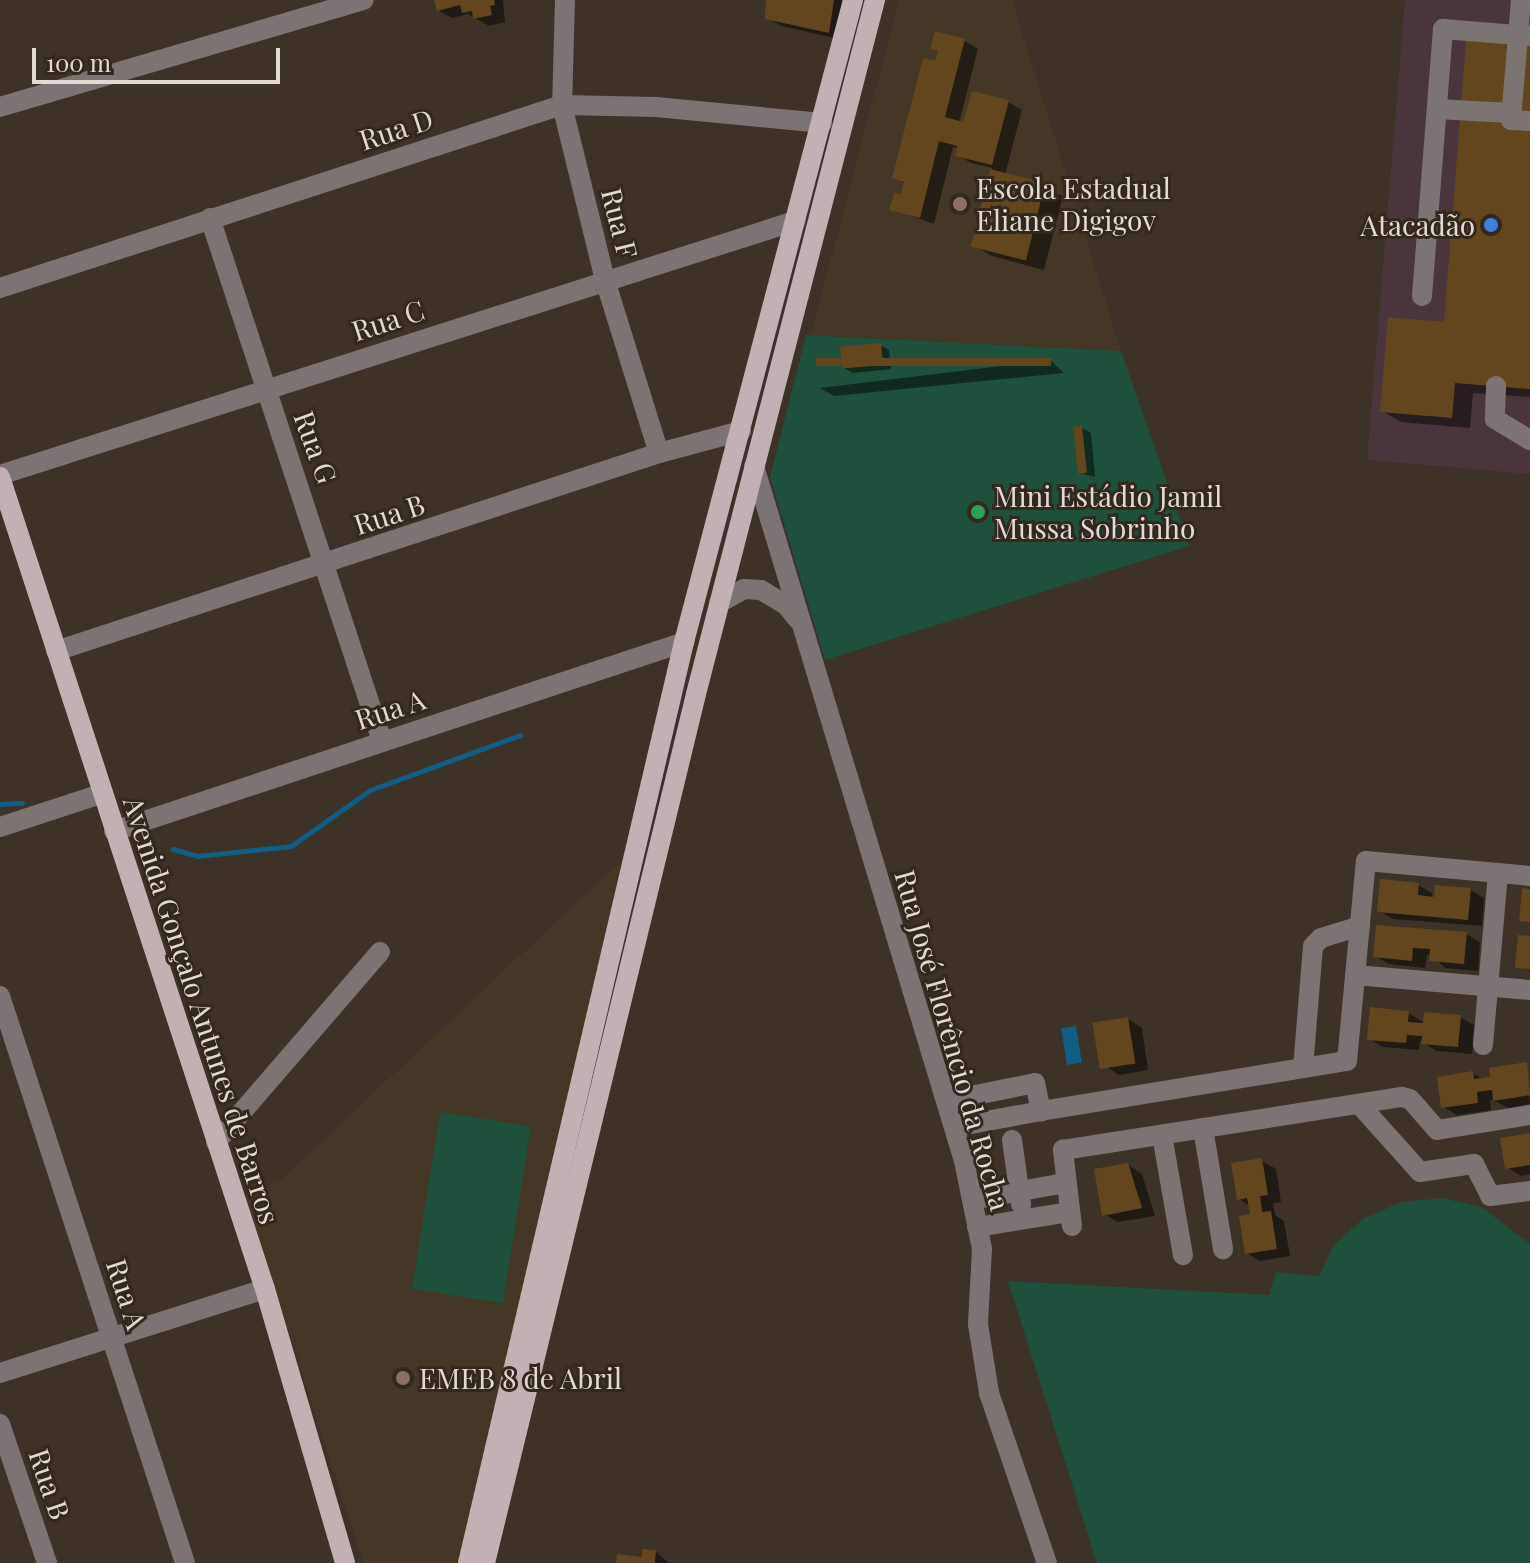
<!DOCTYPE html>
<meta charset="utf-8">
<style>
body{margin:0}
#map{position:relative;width:1530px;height:1563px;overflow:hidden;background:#3c3227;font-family:"Playfair Display",serif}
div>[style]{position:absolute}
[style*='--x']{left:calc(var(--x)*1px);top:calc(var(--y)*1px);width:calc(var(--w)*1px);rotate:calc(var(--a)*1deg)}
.commercial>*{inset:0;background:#49353b}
.built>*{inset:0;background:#453726}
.green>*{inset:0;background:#1e503b;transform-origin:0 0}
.water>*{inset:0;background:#125d84;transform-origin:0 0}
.shadow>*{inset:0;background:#0007}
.stream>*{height:5px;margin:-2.5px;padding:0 2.5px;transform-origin:2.5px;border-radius:2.5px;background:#125d84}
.building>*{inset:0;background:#64461e;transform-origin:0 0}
.minor>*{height:20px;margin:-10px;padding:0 10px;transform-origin:10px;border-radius:10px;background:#7c7373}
.major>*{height:20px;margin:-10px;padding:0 10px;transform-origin:10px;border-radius:10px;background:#c2b1b2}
.dots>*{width:22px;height:22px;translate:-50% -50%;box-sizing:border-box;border:4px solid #32281d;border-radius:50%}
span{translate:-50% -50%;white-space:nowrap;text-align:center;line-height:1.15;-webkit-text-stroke:6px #32281d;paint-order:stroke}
.street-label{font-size:28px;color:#e0dad3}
.poi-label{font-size:28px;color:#e0dad3}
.left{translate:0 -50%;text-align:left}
.right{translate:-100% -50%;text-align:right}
.scale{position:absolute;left:32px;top:48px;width:248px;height:36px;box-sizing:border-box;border:4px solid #e0dad3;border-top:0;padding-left:10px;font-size:24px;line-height:28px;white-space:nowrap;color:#e0dad3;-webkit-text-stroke:6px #32281d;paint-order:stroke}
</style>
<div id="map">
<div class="commercial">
<i style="clip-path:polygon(1405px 0,1530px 0,1530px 474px,1367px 460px)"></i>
</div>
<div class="built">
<i style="clip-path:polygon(899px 0,1012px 0,1121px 351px,811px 335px)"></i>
<i style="clip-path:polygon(623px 859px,458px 1563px,363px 1563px,245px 1194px,281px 1180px)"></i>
</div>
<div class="green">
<i style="clip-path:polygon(806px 335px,1121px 351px,1189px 546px,825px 660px,770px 477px)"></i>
<i style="left:440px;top:1112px;width:92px;height:179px;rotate:9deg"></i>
<i style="clip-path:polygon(1442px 1198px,1482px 1207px,1530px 1244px,1530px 1563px,1097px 1563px,1008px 1281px,1269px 1295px,1276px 1272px,1319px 1276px,1334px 1245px,1364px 1218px,1402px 1202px)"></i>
</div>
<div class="water">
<i style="left:1076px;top:1026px;width:37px;height:15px;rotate:81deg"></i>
</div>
<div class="shadow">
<i style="clip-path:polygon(436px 0,503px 0,505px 22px,489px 26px,468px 14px,452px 18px,438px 10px)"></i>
<i style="clip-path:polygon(768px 0,842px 0,849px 11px,843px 40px,782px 26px,767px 18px)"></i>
<i style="clip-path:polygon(1530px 36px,1530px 397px,1473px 393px,1470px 428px,1401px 422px,1382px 411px,1446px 324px)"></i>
<i style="clip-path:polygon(965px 41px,978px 49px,959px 123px,1008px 102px,1022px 110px,1005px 175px,1063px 196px,1044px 270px,992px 256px,973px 245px,992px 168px,971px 163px,957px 155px,959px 149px,953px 147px,934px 224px,892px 209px,906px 184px,894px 177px,940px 52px,933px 48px)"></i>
<i style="clip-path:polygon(880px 345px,889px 350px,891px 369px,853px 373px,844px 368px)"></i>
<i style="clip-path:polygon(1050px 360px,1064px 373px,834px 396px,820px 388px)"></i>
<i style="clip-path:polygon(1082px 428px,1091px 433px,1095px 477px,1080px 473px)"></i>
<i style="clip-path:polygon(1418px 885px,1432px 893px,1432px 898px,1470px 890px,1484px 898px,1482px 926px,1393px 919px,1379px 911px)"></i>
<i style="clip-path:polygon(1466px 934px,1480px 942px,1478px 971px,1445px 968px,1431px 955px,1427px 955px,1425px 968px,1389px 964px,1375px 956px)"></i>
<i style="clip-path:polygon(1408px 1013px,1425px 1023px,1460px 1017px,1474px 1025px,1472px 1054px,1437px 1051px,1420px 1041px,1419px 1050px,1383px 1047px,1369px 1039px)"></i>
<i style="clip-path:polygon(1128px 1019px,1142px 1028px,1148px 1070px,1119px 1075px,1105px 1066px)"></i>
<i style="clip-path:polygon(1526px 1064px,1530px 1104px,1509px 1108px,1490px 1099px,1491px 1110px,1457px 1115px,1443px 1107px,1473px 1073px,1484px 1080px)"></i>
<i style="clip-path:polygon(1530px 1135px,1530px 1174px,1521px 1176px,1507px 1167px)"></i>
<i style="clip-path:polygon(1262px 1161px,1276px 1169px,1281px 1202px,1273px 1203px,1275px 1215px,1284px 1221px,1290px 1256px,1260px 1261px,1246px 1253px,1252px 1215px,1250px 1206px,1239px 1199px)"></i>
<i style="clip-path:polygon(1128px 1165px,1142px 1174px,1155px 1216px,1118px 1222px,1104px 1214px)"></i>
<i style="clip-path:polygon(656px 1552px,669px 1563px,618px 1563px,643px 1559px)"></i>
</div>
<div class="stream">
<i style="--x:0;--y:804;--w:22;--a:-3"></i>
<i style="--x:173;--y:849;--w:26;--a:16"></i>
<i style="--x:198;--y:856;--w:94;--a:-6.1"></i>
<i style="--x:291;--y:846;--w:97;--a:-35.3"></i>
<i style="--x:370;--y:790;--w:160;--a:-20.1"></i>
</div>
<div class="building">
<i style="clip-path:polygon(434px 0,494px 0,495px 5px,490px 6px,492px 15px,473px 19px,472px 11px,462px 13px,460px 5px,437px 11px)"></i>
<i style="clip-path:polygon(766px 0,834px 0,829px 33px,765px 19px)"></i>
<i style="clip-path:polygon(1467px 29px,1530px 34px,1530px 389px,1455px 383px,1452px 418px,1380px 412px,1388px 317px,1444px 322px)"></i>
<i style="clip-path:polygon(935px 31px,965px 39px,945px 117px,963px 122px,972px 91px,1009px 100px,992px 165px,955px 156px,957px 146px,939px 141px,920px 218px,889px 210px,894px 193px,901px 194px,904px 182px,892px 178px,923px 58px,935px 61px,938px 51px,930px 49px)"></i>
<i style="left:990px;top:169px;width:57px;height:80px;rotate:14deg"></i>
<i style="left:881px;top:343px;width:22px;height:41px;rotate:85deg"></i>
<i style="left:1051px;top:358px;width:8px;height:235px;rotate:90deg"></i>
<i style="left:1082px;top:426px;width:47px;height:9px;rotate:84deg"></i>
<i style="clip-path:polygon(1380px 879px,1419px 883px,1418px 895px,1434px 897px,1435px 885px,1471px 888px,1468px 920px,1377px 912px)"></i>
<i style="clip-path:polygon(1522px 888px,1530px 889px,1530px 922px,1519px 921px)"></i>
<i style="clip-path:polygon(1376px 925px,1467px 932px,1464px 964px,1429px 961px,1430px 949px,1413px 948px,1412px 961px,1373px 957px)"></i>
<i style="clip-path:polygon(1518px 935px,1530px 936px,1530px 969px,1515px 968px)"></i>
<i style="clip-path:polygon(1370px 1007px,1409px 1011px,1408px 1022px,1423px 1023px,1424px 1012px,1461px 1015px,1458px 1047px,1421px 1044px,1422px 1036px,1407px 1035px,1406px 1043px,1367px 1040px)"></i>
<i style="left:1128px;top:1017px;width:47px;height:36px;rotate:81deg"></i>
<i style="clip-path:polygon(1527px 1062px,1530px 1095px,1493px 1101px,1492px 1090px,1477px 1092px,1478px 1103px,1441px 1108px,1437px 1077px,1473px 1071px,1474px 1079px,1490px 1077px,1489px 1068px)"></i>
<i style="clip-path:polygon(1530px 1133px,1530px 1165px,1505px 1169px,1500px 1138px)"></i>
<i style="clip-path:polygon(1262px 1158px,1268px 1195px,1260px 1196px,1262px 1212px,1271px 1211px,1277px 1249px,1245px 1254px,1239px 1216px,1250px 1214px,1247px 1198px,1237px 1200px,1231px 1163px)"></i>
<i style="clip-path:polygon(1128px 1163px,1142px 1208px,1102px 1216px,1094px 1169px)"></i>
<i style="clip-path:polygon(642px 1549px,656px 1550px,655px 1563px,616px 1563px,617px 1554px,642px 1557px)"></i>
</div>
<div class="minor">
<i style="--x:565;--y:0;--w:105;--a:91.6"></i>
<i style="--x:562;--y:105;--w:180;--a:76.2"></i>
<i style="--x:605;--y:280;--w:181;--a:72.7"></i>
<i style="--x:1521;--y:0;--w:120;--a:94.8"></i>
<i style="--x:1511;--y:120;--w:19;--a:3"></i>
<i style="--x:0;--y:107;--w:379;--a:-16.4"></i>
<i style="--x:1437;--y:109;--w:74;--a:3.1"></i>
<i style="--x:210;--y:218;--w:551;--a:71.8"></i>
<i style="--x:0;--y:288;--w:591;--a:-18.04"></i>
<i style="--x:562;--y:105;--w:94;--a:1.2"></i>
<i style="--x:656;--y:107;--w:167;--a:5.5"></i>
<i style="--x:1422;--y:296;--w:268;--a:-85.5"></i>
<i style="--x:1443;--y:29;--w:87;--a:4.6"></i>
<i style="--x:1496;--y:386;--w:33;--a:92"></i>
<i style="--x:1495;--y:419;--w:41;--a:31"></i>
<i style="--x:754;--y:466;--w:726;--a:73.19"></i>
<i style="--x:964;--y:1161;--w:90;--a:78.4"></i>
<i style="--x:982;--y:1249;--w:75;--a:93.1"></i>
<i style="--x:978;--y:1324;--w:70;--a:80.9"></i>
<i style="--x:989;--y:1393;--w:180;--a:71.2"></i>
<i style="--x:0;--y:475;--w:835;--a:-17.72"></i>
<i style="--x:719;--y:603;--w:29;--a:-29"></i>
<i style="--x:744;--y:589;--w:17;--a:3"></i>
<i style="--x:761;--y:590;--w:29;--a:31"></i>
<i style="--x:786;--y:605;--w:19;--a:51"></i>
<i style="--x:56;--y:651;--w:635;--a:-18.18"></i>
<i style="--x:659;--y:453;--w:85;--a:-15"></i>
<i style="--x:0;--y:827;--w:106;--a:-18.1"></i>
<i style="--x:114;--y:831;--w:601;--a:-18.34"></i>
<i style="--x:1355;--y:975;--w:176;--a:4.9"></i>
<i style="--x:0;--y:996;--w:596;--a:71.93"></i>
<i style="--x:1483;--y:1045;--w:173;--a:-85"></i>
<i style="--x:1303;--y:1068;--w:122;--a:-85.3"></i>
<i style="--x:1313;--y:946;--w:11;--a:-45"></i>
<i style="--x:1321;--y:938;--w:41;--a:-17.1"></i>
<i style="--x:946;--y:1101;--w:91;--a:-11.4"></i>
<i style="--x:1035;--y:1083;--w:29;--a:78"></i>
<i style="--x:1041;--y:1111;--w:88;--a:169.6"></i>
<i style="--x:1359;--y:1104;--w:91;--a:48.1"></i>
<i style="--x:1420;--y:1172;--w:55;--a:-8.4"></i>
<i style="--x:1474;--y:1164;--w:36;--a:63"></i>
<i style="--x:1490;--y:1196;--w:40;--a:-7.1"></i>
<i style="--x:1041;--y:1111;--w:310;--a:-9.3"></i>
<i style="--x:1347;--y:1061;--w:201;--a:-84.6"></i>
<i style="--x:1366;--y:861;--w:165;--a:5.2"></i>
<i style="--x:1203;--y:1128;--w:123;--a:80.6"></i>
<i style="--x:1162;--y:1135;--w:122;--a:80.1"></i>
<i style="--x:1012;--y:1140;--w:65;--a:82"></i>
<i style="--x:216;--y:1142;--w:251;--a:-49.2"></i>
<i style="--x:972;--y:1200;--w:95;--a:-10.4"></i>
<i style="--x:1072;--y:1226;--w:77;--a:-96.8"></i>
<i style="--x:1063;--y:1150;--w:343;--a:-8.9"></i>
<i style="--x:1402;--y:1097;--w:8;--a:14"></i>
<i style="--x:1410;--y:1099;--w:41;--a:48.9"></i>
<i style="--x:1437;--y:1130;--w:94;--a:-9.2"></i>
<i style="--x:977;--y:1227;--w:94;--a:-9.2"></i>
<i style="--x:0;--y:1373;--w:278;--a:-17.6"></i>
<i style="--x:0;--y:1424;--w:147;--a:71.3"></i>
</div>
<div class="major">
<i style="--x:0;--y:477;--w:854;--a:71.93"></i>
<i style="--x:265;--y:1289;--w:285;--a:73.7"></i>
<i style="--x:468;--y:1563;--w:946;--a:-76.8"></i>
<i style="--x:684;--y:642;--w:664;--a:-75.25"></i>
<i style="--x:485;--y:1563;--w:894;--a:-76.35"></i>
<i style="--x:696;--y:694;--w:717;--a:-75.54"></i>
</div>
<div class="dots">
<i style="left:960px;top:204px;background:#8d6e63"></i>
<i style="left:1491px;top:225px;background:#3f7fe0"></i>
<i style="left:978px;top:512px;background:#2e9e5b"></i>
<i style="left:403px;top:1378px;background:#8d6e63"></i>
</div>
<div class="street-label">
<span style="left:396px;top:129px;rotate:-18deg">Rua D</span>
<span style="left:620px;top:223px;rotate:76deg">Rua F</span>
<span style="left:388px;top:320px;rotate:-18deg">Rua C</span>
<span style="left:316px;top:447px;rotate:70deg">Rua G</span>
<span style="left:389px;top:514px;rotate:-18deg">Rua B</span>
<span style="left:390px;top:709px;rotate:-18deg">Rua A</span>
<span style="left:202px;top:1010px;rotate:72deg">Avenida Gonçalo Antunes de Barros</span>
<span style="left:953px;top:1040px;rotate:74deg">Rua José Florêncio da Rocha</span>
<span style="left:127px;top:1294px;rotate:72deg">Rua A</span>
<span style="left:50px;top:1484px;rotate:71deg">Rua B</span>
</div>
<div class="poi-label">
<span class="left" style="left:976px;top:204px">Escola Estadual<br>Eliane Digigov</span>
<span class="right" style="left:1475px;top:225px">Atacadão</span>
<span class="left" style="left:994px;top:512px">Mini Estádio Jamil<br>Mussa Sobrinho</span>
<span class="left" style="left:419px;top:1378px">EMEB 8 de Abril</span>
</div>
<div class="scale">100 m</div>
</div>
